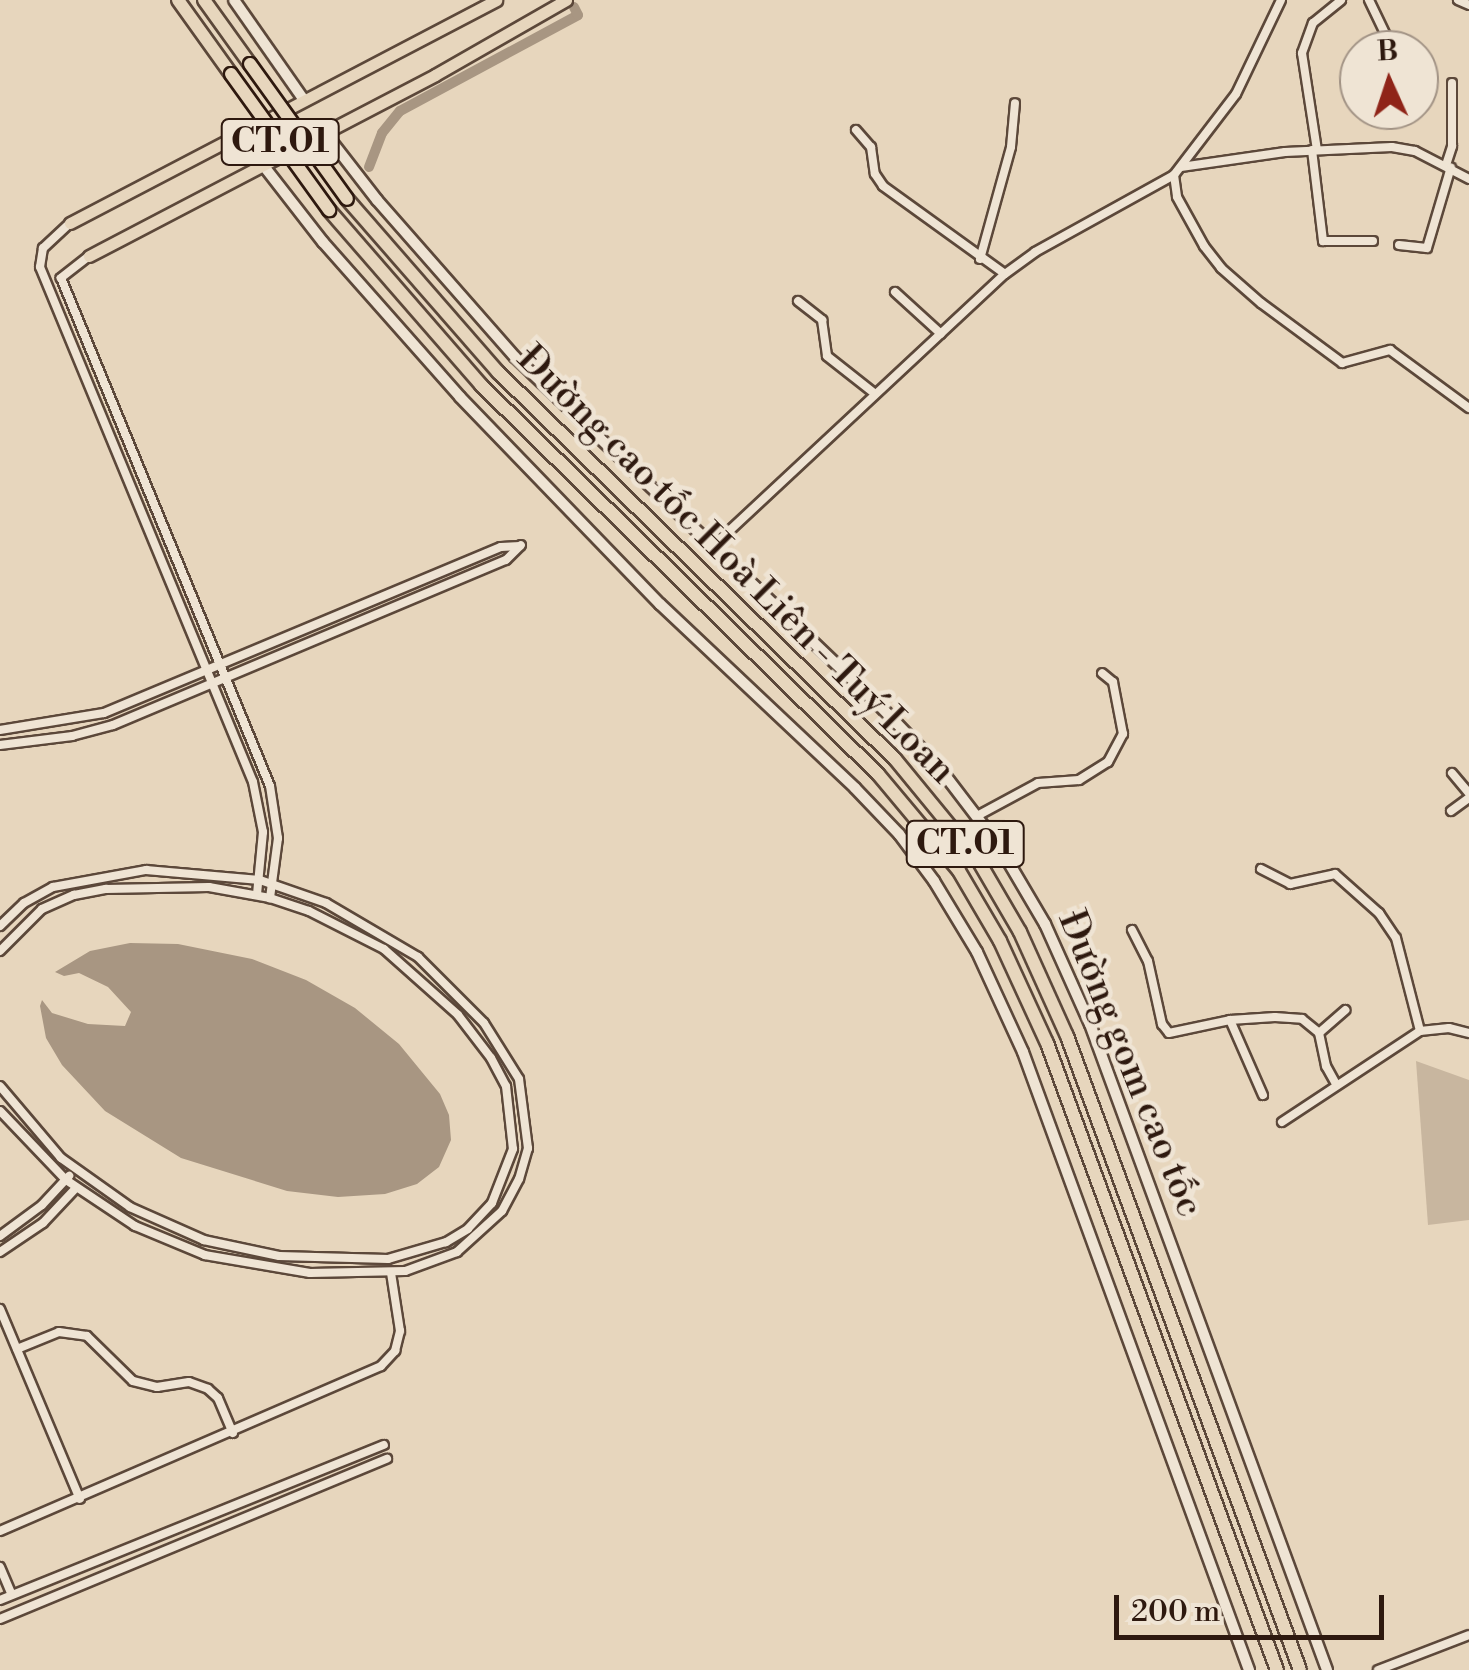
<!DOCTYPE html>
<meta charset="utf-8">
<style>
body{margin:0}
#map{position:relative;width:1469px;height:1670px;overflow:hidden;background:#e7d6bd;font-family:"Libre Bodoni",serif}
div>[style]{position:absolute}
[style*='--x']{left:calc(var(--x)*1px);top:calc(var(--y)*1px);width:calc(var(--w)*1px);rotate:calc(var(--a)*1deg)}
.green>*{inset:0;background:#c8b69f}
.water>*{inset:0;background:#a89682}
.canal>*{height:10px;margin:-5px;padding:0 5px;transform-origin:5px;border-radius:5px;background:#a89682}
.roads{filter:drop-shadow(2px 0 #5c483a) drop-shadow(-2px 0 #5c483a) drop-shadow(0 2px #5c483a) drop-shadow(0 -2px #5c483a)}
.minor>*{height:8px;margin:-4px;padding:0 4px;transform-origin:4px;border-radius:4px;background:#efe4d4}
.secondary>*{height:10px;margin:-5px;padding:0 5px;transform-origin:5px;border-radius:5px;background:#efe4d4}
.primary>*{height:11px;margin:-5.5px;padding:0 5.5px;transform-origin:5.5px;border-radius:5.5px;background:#e7d6bd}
.motorway>*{height:12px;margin:-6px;padding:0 6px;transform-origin:6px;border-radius:6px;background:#e7d6bd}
.bridges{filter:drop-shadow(2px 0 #2e190f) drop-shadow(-2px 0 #2e190f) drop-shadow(0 2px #2e190f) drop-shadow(0 -2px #2e190f)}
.motorway-bridge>*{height:12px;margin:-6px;padding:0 6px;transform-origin:6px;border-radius:6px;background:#e7d6bd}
span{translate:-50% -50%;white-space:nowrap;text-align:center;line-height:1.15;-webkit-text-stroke:9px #efe4d4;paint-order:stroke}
.shield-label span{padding:2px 8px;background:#efe4d4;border:2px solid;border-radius:8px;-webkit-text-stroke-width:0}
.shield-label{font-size:35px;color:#2e190f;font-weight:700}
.street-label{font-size:38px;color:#2e190f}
.north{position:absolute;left:1339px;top:30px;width:100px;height:100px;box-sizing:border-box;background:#efe4d4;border:2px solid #a29385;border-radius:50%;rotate:357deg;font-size:28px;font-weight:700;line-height:40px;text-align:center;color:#2e190f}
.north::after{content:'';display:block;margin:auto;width:35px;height:45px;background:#8f2418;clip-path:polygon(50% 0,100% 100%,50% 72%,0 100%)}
.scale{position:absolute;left:1114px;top:1595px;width:270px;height:45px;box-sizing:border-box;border:5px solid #2e190f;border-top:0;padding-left:12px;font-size:30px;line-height:35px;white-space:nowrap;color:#2e190f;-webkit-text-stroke:8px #efe4d4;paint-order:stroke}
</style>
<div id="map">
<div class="green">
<i style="clip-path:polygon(1416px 1061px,1469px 1080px,1469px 1220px,1428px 1225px)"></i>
</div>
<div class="water">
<i style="clip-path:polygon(130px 943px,178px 944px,252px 959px,306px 980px,355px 1008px,399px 1044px,440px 1094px,449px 1115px,451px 1140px,439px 1167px,417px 1184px,385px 1194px,338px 1197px,287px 1191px,181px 1158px,105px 1111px,62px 1065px,46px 1038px,40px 1006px,42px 1000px,52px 1013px,88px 1024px,125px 1026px,131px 1012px,108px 987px,79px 973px,64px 976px,55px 972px,90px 951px)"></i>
</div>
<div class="canal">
<i style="--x:369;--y:167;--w:36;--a:-69"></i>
<i style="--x:382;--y:133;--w:28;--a:-51"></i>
<i style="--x:400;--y:111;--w:202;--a:-28.3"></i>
<i style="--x:578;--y:15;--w:9;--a:-117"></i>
</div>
<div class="roads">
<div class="minor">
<i style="--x:1369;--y:0;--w:55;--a:64.4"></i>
<i style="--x:1458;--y:0;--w:12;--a:24"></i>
<i style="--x:856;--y:130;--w:23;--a:49"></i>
<i style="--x:871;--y:147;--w:27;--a:82"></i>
<i style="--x:875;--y:174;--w:14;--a:56"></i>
<i style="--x:883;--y:186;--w:150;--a:35.8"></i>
<i style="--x:1312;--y:150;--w:92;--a:83.1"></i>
<i style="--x:1323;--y:241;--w:50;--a:0"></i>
<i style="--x:1317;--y:150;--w:98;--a:-98.8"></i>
<i style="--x:1302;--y:53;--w:32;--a:-70"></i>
<i style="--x:1313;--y:23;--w:36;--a:-39"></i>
<i style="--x:1446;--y:165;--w:20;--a:-72"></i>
<i style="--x:1452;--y:146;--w:63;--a:-90"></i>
<i style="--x:1181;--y:167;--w:105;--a:-8.2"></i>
<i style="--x:1285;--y:152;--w:107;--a:-2.7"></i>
<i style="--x:1392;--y:147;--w:23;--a:10"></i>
<i style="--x:1415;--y:151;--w:61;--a:27.4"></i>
<i style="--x:1174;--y:175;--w:22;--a:82"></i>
<i style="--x:1177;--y:197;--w:56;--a:61.1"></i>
<i style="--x:1204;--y:246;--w:28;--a:52"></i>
<i style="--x:1221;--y:268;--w:53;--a:41.2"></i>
<i style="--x:1261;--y:303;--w:101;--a:36.5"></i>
<i style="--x:1342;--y:363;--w:50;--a:-15.2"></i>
<i style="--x:1390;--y:350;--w:98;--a:36.3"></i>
<i style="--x:70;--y:223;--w:37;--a:137"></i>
<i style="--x:43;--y:248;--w:19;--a:99"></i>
<i style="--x:40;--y:267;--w:557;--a:67.53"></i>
<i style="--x:253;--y:782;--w:51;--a:78.7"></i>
<i style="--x:263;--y:832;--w:62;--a:95.5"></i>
<i style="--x:1399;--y:245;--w:28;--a:6"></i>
<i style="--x:1427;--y:248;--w:84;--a:-73.5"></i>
<i style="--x:89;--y:256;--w:36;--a:142"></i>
<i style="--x:61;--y:278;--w:549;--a:67.64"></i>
<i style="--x:270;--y:786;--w:53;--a:81.3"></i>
<i style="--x:278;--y:838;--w:61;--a:97.6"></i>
<i style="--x:980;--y:259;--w:116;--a:-74.5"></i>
<i style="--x:1011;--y:147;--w:44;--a:-84.8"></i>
<i style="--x:895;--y:292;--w:62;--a:42.4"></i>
<i style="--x:798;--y:301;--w:31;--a:38"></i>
<i style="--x:822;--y:320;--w:36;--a:82"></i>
<i style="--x:827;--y:356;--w:60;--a:38.2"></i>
<i style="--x:713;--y:546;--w:399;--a:-43"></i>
<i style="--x:1005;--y:274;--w:37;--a:-36"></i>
<i style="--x:1035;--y:252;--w:159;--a:-29"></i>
<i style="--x:1174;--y:175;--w:102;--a:-52.6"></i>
<i style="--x:1236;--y:94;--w:104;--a:-64.4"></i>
<i style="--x:0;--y:730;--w:105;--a:-9.3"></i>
<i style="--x:104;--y:713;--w:430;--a:-22.7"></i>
<i style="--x:501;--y:547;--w:19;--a:-3"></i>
<i style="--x:0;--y:745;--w:73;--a:-7.1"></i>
<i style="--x:72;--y:736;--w:42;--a:-15"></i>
<i style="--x:113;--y:725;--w:426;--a:-22.8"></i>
<i style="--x:506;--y:560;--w:21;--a:-45"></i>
<i style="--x:1452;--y:773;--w:26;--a:50"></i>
<i style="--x:1451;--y:811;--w:22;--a:-36"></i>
<i style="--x:977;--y:816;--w:69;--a:-28.4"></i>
<i style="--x:1038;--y:783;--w:41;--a:-4.2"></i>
<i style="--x:1079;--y:780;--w:34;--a:-32"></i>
<i style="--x:1108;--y:762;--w:32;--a:-62"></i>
<i style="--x:1123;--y:734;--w:53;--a:-100.9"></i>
<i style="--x:1113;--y:682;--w:14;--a:-141"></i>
<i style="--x:1261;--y:869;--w:33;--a:27"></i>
<i style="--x:1290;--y:884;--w:46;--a:-12.5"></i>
<i style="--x:1335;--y:874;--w:59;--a:41.6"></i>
<i style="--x:1379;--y:913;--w:30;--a:56"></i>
<i style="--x:1396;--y:938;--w:96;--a:75.5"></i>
<i style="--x:0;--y:926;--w:33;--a:-44"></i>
<i style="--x:24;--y:903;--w:33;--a:-29"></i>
<i style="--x:53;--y:887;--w:95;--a:-10.4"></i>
<i style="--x:146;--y:870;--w:114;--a:5"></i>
<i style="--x:260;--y:880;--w:70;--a:19.2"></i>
<i style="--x:326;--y:903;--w:107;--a:30.4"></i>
<i style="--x:418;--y:957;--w:93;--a:45"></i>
<i style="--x:484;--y:1023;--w:66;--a:58"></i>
<i style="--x:519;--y:1079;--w:70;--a:82.6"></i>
<i style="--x:528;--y:1148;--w:32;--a:106"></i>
<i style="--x:519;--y:1179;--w:36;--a:118"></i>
<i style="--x:502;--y:1211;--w:61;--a:137.7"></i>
<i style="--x:457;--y:1252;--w:55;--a:159.9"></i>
<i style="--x:405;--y:1271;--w:95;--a:178.8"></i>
<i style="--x:310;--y:1273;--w:107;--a:-170.3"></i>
<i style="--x:205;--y:1255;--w:76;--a:-157.5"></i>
<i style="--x:135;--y:1226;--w:83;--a:-146.3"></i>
<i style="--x:66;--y:1180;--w:95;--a:-133.7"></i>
<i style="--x:1132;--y:930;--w:35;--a:63"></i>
<i style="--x:1148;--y:961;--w:65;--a:77.5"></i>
<i style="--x:1162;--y:1024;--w:11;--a:52"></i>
<i style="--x:1169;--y:1033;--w:62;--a:-12"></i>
<i style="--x:1230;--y:1020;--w:45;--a:-3.8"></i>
<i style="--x:1275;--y:1017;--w:27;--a:4"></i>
<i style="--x:1302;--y:1019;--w:22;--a:39"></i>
<i style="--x:1319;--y:1033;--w:35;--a:-41"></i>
<i style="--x:0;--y:951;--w:59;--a:-45"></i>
<i style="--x:42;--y:909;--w:35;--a:-24"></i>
<i style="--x:74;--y:895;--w:33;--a:-11"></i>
<i style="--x:106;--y:889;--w:103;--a:-1.1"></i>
<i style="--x:209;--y:887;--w:62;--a:10.2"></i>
<i style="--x:270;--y:898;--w:41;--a:18.4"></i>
<i style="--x:309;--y:911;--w:84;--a:26.9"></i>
<i style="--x:384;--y:949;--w:99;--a:41.7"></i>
<i style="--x:458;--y:1015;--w:54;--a:52.5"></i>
<i style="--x:491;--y:1058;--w:32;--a:62"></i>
<i style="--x:506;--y:1086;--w:63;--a:83.7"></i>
<i style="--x:513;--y:1149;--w:58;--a:111.3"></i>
<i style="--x:492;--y:1203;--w:35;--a:133"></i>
<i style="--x:468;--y:1229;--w:26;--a:149"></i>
<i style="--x:446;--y:1242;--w:60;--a:163.7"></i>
<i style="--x:388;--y:1259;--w:109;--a:-178.4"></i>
<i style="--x:279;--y:1256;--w:77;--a:-168"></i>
<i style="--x:204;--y:1240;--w:81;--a:-156"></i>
<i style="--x:130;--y:1207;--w:85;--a:-144.6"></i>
<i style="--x:61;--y:1158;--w:94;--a:-130.3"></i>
<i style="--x:1230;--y:1020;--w:82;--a:66.3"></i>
<i style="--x:1319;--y:1033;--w:34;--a:78"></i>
<i style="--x:1326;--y:1066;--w:21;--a:61"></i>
<i style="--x:1282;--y:1122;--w:165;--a:-33.4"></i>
<i style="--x:1420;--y:1031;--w:29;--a:-6"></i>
<i style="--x:1449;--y:1028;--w:21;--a:14"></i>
<i style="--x:0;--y:1236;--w:52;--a:-36.4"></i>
<i style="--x:42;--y:1205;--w:40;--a:-47"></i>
<i style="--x:0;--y:1252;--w:52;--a:-34"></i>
<i style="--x:43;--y:1223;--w:48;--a:-46.7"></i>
<i style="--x:0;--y:1309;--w:206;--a:67.2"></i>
<i style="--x:17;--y:1349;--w:45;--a:-22"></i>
<i style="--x:59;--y:1332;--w:28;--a:8"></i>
<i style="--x:87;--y:1336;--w:64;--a:44.4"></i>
<i style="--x:133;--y:1381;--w:25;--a:14"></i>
<i style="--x:157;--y:1387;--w:32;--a:-9"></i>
<i style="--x:189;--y:1382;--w:20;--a:20"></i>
<i style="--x:208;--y:1389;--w:13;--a:42"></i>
<i style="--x:218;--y:1398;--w:38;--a:67"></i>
<i style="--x:0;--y:1531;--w:415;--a:-23.4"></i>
<i style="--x:381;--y:1366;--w:21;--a:-47"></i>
<i style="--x:395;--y:1351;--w:21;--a:-76"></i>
<i style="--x:400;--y:1331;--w:59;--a:-98.8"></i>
<i style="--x:0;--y:1567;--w:30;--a:67"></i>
<i style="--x:0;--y:1600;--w:414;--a:-22"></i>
<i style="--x:0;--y:1619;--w:419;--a:-22.5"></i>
<i style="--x:1378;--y:1670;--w:97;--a:-21"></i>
</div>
<div class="secondary">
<i style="--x:234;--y:0;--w:122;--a:55"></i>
<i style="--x:325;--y:133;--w:85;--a:52.2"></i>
<i style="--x:377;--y:200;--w:209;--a:48.7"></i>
<i style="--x:515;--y:357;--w:504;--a:43.71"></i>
<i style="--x:879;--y:705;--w:85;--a:46"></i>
<i style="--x:938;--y:766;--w:101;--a:52.7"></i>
<i style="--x:999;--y:846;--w:91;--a:59.5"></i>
<i style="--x:1045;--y:924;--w:110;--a:65.8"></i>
<i style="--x:1090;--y:1024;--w:688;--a:69.85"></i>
<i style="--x:263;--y:165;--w:98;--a:52.1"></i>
<i style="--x:323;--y:242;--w:207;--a:48.5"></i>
<i style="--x:460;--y:397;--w:288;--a:46"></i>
<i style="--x:660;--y:604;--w:268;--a:43.3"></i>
<i style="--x:855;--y:788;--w:64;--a:46.3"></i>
<i style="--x:899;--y:834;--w:59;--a:53.3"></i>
<i style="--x:934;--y:881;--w:83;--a:58.8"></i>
<i style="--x:977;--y:952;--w:110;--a:65.3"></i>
<i style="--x:1023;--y:1052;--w:658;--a:69.91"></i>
</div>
<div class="primary">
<i style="--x:70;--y:223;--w:481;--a:-27.6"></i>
<i style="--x:89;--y:256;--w:390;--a:-27.6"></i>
<i style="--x:435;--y:75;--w:151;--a:-29.8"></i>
</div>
<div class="motorway">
<i style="--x:178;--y:0;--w:91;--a:54.4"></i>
<i style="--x:204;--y:0;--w:79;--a:54.3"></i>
<i style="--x:347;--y:199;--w:230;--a:48.9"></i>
<i style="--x:498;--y:372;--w:554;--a:44.27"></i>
<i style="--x:895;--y:759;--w:131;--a:50.6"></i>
<i style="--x:978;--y:860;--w:83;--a:59.7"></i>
<i style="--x:1020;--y:932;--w:114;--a:65.7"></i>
<i style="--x:1067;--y:1036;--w:675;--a:69.82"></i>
<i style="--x:329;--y:210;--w:232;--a:49"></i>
<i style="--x:481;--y:385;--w:556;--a:44.42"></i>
<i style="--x:878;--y:774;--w:126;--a:50.1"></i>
<i style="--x:959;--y:871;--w:81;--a:59.6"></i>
<i style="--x:1000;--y:941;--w:112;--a:65.3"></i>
<i style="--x:1047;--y:1043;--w:668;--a:69.86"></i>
</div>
</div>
<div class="bridges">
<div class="motorway-bridge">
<i style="--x:250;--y:64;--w:166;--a:54.3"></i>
<i style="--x:231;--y:74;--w:168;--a:54.2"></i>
</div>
</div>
<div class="shield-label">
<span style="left:280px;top:142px">CT.01</span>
<span style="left:965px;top:844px">CT.01</span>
</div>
<div class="street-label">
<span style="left:736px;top:565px;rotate:45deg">Đường cao tốc Hoà Liên - Tuý Loan</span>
<span style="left:1130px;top:1064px;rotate:68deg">Đường gom cao tốc</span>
</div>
<div class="north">B</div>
<div class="scale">200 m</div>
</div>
